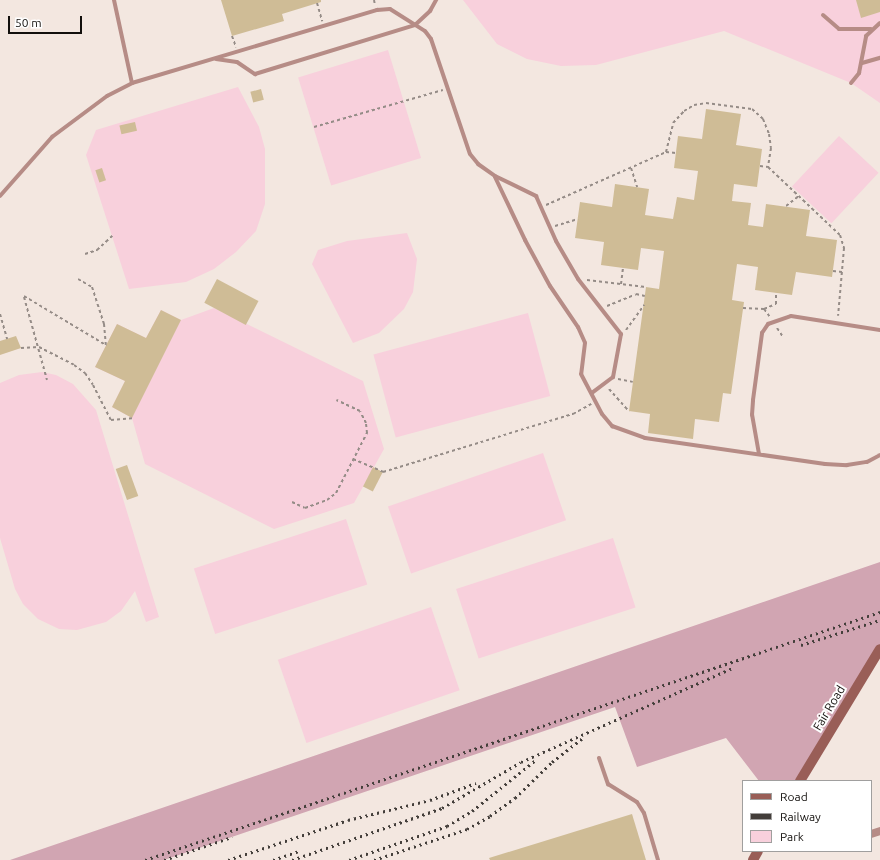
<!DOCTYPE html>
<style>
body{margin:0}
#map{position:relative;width:880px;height:860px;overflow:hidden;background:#f3e7e0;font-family:Ubuntu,sans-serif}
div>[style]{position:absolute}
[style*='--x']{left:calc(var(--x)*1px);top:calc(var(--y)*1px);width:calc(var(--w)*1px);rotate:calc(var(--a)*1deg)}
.green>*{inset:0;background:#f8d0dc;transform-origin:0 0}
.forest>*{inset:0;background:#d1a5b2}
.building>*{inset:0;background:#cfbc96;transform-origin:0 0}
.path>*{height:2px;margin-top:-1px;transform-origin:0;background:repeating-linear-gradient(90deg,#958c87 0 3px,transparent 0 6px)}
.service>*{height:4px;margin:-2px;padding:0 2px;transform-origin:2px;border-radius:2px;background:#b68c86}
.minor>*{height:8px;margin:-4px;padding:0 4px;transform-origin:4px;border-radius:4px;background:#b68c86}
.secondary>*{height:10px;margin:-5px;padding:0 5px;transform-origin:5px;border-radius:5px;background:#995e57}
.rail>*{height:3px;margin-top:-1.5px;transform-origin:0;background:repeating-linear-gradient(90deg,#433e3a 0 2px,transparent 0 6px)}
span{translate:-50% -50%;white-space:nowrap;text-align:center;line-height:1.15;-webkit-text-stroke:4px #fff;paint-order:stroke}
.street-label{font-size:12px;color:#120f0c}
.legend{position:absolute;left:742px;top:780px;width:130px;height:72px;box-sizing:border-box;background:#fff;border:1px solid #a09f9e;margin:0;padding:5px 7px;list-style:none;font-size:12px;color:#120f0c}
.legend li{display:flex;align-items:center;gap:8px;height:20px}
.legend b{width:20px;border:1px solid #a09f9e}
.scale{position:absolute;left:8px;top:16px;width:74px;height:18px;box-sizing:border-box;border:2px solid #120f0c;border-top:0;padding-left:5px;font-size:12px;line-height:14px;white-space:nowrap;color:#120f0c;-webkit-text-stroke:3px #fff;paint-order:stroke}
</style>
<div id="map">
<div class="green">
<i style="clip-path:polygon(463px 0,880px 0,880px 103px,851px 83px,724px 31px,596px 65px,561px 66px,527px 59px,497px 44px)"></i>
<i style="left:388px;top:50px;width:113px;height:94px;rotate:73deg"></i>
<i style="clip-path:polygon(238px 87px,259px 127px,265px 149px,265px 204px,256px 231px,236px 252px,214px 269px,186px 282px,129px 289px,86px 155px,96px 130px)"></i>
<i style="left:839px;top:136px;width:54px;height:69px;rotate:43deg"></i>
<i style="clip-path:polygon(407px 233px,417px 259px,413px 292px,404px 309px,379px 333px,353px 343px,312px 264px,318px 250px,347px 241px)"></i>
<i style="clip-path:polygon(214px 308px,363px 381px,384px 449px,354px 503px,274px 529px,145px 464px,132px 418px,112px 407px,125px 381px,95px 367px,117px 324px,146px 338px,161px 310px,181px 320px)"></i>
<i style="left:528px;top:313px;width:86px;height:160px;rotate:75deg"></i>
<i style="clip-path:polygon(42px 372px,56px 375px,73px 384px,96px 410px,159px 617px,146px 622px,135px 591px,121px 611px,106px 622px,77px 630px,59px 629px,38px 619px,23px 604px,15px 589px,0 538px,0 383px,19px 375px)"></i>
<i style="left:543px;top:453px;width:71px;height:164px;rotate:71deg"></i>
<i style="left:346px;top:519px;width:69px;height:160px;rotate:72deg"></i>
<i style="left:613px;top:538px;width:73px;height:165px;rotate:72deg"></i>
<i style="left:431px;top:607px;width:88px;height:162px;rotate:71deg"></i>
</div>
<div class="forest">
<i style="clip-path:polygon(880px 562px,880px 649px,800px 781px,759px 781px,726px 738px,637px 767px,615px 707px,164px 860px,10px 860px)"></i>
</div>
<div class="building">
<i style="clip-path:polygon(221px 0,321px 0,321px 2px,282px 14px,284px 21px,232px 36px)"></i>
<i style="clip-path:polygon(856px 0,880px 0,880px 12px,861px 18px)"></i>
<i style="left:261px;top:89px;width:11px;height:11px;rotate:75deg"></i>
<i style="clip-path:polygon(706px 109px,741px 114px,736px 145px,762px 149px,757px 187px,734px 184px,732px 201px,751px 203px,748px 225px,763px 227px,766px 204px,810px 210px,806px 236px,837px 240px,832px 277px,796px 272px,792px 295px,755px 290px,758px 267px,737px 264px,732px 300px,744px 302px,731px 394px,723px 393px,719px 422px,695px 419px,693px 439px,648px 433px,650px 414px,629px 411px,646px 287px,659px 289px,664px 251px,641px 248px,638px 270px,601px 265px,604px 242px,575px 238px,580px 202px,612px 207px,615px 184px,649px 189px,645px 215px,673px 219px,677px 197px,694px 200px,698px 171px,674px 168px,678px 136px,702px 139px)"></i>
<i style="left:135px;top:122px;width:9px;height:16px;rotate:77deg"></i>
<i style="left:102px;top:168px;width:13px;height:7px;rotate:72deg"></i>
<i style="left:217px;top:279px;width:47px;height:27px;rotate:28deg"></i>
<i style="clip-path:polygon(161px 310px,181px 320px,132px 418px,112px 407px,125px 381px,95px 367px,117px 324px,146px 338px)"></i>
<i style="clip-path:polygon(16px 336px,21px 348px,0 355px,0 341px)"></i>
<i style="left:127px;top:465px;width:33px;height:12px;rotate:70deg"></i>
<i style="left:373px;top:467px;width:11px;height:22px;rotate:27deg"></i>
<i style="clip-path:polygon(632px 814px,646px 860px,490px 860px,489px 858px)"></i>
</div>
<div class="path">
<i style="--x:374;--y:0;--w:5;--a:79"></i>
<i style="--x:317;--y:3;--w:19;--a:74"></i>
<i style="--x:232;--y:36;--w:12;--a:70"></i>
<i style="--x:314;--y:127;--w:134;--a:-16"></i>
<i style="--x:666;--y:152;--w:30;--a:-76"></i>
<i style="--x:673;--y:123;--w:16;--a:-47"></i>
<i style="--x:684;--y:111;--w:12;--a:-31"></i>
<i style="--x:694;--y:105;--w:12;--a:-9"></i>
<i style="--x:706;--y:103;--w:46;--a:7.4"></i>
<i style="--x:752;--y:109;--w:15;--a:42"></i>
<i style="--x:763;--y:119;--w:16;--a:68"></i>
<i style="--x:769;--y:134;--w:14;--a:82"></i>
<i style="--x:771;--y:148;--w:19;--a:99"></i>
<i style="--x:760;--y:166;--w:8;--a:7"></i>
<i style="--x:768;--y:167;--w:99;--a:43.4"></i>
<i style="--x:840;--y:235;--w:14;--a:73"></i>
<i style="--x:844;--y:248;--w:68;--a:95"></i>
<i style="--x:631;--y:168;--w:20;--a:72"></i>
<i style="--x:546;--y:205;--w:131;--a:-23.8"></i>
<i style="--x:666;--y:152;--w:10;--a:6"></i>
<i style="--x:786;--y:206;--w:16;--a:-38"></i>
<i style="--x:555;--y:226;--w:24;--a:-17"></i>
<i style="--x:85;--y:254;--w:13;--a:-18"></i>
<i style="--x:97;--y:250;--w:21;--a:-43"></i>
<i style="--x:833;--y:271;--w:9;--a:6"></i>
<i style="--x:78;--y:279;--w:16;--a:30"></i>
<i style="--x:92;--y:287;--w:39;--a:72"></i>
<i style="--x:104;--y:324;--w:21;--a:85"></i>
<i style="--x:587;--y:280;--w:59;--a:6.8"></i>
<i style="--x:621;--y:284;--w:16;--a:-83"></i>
<i style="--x:24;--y:296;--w:96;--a:30.9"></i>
<i style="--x:24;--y:297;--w:86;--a:74.5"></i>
<i style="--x:607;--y:306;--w:31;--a:-22"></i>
<i style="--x:636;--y:294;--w:9;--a:13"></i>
<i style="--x:743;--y:308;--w:21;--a:3"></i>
<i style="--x:764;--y:309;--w:10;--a:53"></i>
<i style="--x:764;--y:309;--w:13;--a:-23"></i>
<i style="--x:776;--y:304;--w:11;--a:-90"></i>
<i style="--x:0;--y:314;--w:26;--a:74"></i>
<i style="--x:777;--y:328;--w:11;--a:56"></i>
<i style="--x:626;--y:330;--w:31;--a:-54"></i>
<i style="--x:21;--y:348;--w:18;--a:-3"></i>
<i style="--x:39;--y:347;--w:39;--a:27"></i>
<i style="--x:74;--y:365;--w:14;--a:36"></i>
<i style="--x:85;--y:373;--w:14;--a:56"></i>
<i style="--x:93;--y:385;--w:39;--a:63"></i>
<i style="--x:111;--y:420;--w:21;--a:-5"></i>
<i style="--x:618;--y:379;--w:15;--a:11"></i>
<i style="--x:609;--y:389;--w:30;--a:48"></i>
<i style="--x:353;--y:459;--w:33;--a:23"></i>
<i style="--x:383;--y:472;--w:199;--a:-17"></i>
<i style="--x:573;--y:414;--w:21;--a:-29"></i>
<i style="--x:292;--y:502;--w:14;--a:25"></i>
<i style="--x:305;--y:508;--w:23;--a:-20"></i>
<i style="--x:327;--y:500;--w:11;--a:-38"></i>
<i style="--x:336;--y:493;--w:68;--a:-62.7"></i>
<i style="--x:367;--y:433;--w:10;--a:-96"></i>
<i style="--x:366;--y:423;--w:13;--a:-117"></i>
<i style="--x:360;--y:411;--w:26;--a:-155"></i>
</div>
<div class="service">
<i style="--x:114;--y:0;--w:85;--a:77.8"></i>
<i style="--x:823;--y:15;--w:21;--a:41"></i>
<i style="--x:839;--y:29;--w:32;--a:0"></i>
<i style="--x:216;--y:59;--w:21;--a:8"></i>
<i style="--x:237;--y:62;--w:22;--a:34"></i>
<i style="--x:255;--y:74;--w:167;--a:-17"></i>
<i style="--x:415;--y:25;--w:21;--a:-43"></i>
<i style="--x:430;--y:11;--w:13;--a:-61"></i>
<i style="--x:862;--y:63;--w:19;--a:-16"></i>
<i style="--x:851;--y:83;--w:13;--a:-51"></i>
<i style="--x:859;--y:73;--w:38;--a:-79"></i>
<i style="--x:866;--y:36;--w:19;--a:-43"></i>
<i style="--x:495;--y:177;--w:70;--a:64.5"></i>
<i style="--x:525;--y:240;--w:52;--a:61.5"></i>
<i style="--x:550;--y:286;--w:50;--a:55.7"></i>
<i style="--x:578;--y:327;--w:17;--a:66"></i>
<i style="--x:585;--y:343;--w:31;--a:97"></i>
<i style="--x:581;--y:374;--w:45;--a:62.3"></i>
<i style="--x:602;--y:414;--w:16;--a:50"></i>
<i style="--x:612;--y:426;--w:35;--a:20"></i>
<i style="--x:645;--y:438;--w:182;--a:8.2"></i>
<i style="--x:825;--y:464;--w:22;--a:3"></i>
<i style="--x:847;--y:465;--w:20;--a:-9"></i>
<i style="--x:867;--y:462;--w:15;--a:-28"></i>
<i style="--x:0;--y:196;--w:79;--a:-48.6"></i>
<i style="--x:52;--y:137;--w:69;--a:-36.7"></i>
<i style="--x:107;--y:96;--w:28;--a:-27"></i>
<i style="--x:132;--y:83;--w:256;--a:-16.6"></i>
<i style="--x:377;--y:10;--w:13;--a:-4"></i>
<i style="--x:390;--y:9;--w:41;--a:32.2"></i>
<i style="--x:425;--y:31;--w:10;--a:53"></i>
<i style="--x:431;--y:39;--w:121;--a:71.3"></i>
<i style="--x:470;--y:154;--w:13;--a:51"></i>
<i style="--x:478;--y:164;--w:21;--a:35"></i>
<i style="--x:495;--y:176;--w:46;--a:26"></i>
<i style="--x:536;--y:196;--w:49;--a:66"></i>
<i style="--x:556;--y:241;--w:44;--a:59.9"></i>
<i style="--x:578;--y:279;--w:70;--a:52"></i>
<i style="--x:621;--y:334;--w:44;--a:100.5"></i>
<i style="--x:613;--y:377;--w:26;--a:143"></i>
<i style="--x:759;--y:454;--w:40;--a:-100"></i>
<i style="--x:752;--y:415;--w:15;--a:-86"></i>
<i style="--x:753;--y:400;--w:68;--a:-82.3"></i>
<i style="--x:762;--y:333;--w:11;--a:-56"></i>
<i style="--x:768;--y:324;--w:24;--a:-19"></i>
<i style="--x:791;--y:316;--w:90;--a:8.9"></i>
<i style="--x:599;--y:758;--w:28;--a:71"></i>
<i style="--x:608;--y:784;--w:34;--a:32"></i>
<i style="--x:637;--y:802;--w:13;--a:58"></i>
<i style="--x:644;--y:813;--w:49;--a:73.4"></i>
</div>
<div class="minor">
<i style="--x:871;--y:834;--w:9;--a:-18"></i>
</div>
<div class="secondary">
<i style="--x:800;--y:781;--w:154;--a:-58.8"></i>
<i style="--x:753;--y:860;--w:10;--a:-61"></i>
</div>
<div class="rail">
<i style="--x:801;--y:645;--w:83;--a:-17.6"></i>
<i style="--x:145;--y:860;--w:776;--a:-18.65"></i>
<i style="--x:164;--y:860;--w:72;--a:-18.7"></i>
<i style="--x:228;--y:860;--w:126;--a:-18.4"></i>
<i style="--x:348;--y:820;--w:84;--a:-13.7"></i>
<i style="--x:430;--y:800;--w:49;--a:-20.3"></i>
<i style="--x:273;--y:860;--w:28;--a:-19"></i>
<i style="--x:292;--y:860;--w:159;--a:-19.1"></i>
<i style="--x:442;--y:808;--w:91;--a:-30.2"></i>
<i style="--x:521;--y:762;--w:231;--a:-24"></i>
<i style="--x:349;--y:860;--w:104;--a:-19.1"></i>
<i style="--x:447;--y:826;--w:29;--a:-31"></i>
<i style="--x:472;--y:811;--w:83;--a:-38.7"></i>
<i style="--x:374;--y:860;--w:98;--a:-18.4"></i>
<i style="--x:467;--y:829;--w:26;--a:-29"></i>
<i style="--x:490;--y:816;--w:31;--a:-36"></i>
<i style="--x:515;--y:798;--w:52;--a:-44.2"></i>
<i style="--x:552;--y:762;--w:39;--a:-38"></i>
</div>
<div class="street-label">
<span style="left:829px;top:708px;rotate:-59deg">Fair Road</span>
</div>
<ul class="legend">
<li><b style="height:5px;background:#995e57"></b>Road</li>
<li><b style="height:5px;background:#433e3a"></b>Railway</li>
<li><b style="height:11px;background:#f8d0dc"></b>Park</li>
</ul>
<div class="scale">50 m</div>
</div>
